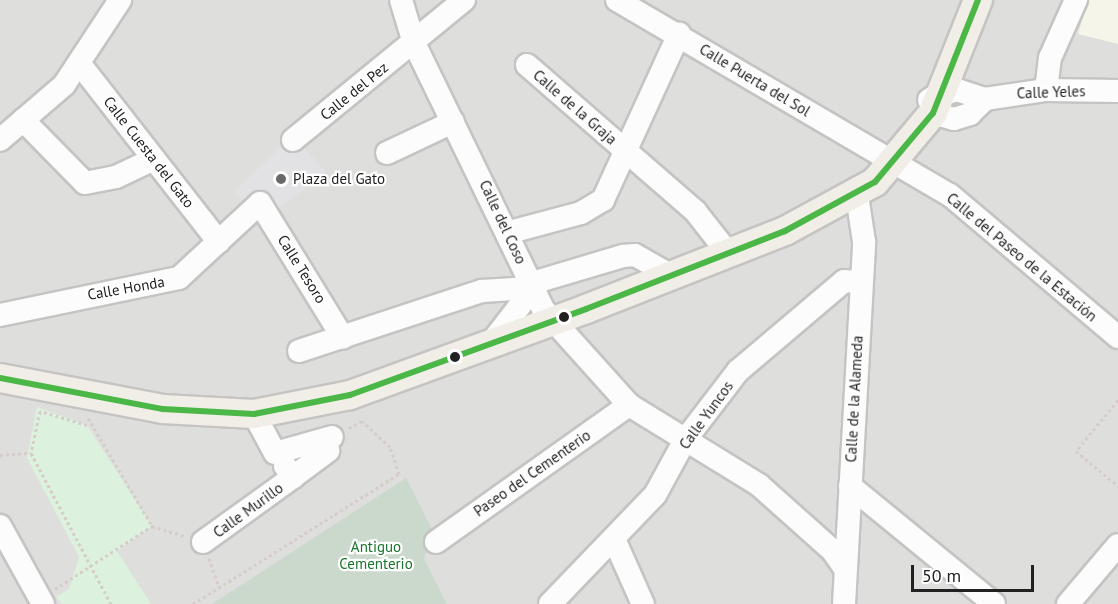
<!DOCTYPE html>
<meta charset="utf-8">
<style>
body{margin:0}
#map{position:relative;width:1118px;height:604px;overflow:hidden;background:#efeeeb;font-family:"PT Sans",sans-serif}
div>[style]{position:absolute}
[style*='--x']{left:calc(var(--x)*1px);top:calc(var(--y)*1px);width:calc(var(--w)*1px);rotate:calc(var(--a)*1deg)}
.residential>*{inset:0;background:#dededc;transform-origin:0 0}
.education>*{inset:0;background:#f5f6e9}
.cemetery>*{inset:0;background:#cbd9cd}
.park>*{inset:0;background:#dcf1de}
.plaza>*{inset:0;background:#e2e1e4}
.path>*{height:3px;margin-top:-1.5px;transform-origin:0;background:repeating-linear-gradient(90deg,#d6cdca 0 3px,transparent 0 6px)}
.roads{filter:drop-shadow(2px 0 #c5c4c3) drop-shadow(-2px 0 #c5c4c3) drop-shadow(0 2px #c5c4c3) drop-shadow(0 -2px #c5c4c3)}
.minor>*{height:22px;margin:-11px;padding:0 11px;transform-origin:11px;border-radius:11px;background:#fdfcfc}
.major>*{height:28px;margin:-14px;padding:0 14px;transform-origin:14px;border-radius:14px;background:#f1eee8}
.bus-1>*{height:6px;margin:-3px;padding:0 3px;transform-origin:3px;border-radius:3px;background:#4ab747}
.dots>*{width:16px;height:16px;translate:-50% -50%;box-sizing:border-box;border:3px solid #fff;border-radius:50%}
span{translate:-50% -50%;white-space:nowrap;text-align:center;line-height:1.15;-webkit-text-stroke:4.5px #fff;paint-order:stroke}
.street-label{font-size:15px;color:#212121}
.poi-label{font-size:15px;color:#212121}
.left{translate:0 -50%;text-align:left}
.park-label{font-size:15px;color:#1a752c}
.scale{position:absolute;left:911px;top:565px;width:123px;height:27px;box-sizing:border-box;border:3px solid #212121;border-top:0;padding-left:8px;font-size:18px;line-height:21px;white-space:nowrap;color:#212121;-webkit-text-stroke:4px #fff;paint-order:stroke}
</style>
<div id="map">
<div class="residential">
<i style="left:0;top:0;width:1118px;height:604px"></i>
</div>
<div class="education">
<i style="clip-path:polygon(1088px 0,1118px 0,1118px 44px,1078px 34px)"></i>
</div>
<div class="cemetery">
<i style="clip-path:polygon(406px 478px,433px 532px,424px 559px,447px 604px,212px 604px)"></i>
</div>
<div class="park">
<i style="clip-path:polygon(37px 407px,87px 425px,152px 526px,117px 551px,151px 604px,62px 604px,56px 597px,69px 589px,79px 557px,27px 458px)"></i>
</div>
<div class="plaza">
<i style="clip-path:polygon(293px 135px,326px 172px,263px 221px,234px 192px)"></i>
</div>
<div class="path">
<i style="--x:1118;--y:400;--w:66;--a:129.5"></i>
<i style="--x:1076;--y:451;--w:55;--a:39.8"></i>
<i style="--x:88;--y:418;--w:126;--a:59.3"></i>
<i style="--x:87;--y:425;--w:49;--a:-163.4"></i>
<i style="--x:40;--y:411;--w:43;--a:102.1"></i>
<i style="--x:31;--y:453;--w:171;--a:62.1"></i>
<i style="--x:0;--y:455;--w:31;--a:-4"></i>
<i style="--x:209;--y:558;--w:31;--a:71"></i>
<i style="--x:55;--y:589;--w:116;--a:-33"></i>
<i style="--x:152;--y:526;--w:34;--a:17"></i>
<i style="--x:193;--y:604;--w:244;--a:-32.3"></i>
<i style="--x:399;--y:474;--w:28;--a:-108"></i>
<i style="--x:390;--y:447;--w:38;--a:-137"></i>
<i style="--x:362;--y:421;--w:17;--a:152"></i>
</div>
<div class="roads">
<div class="minor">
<i style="--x:401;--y:0;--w:45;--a:73.2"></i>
<i style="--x:414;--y:43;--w:296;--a:64.1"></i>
<i style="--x:543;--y:309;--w:129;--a:48.1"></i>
<i style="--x:629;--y:405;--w:153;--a:31.6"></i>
<i style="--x:759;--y:485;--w:98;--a:41.7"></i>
<i style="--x:832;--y:550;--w:24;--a:55"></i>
<i style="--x:617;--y:0;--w:386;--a:30.4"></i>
<i style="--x:950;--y:195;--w:220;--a:40.2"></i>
<i style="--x:79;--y:63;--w:227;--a:52"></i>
<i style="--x:527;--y:65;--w:223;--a:41"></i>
<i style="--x:695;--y:211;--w:53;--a:51.8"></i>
<i style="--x:1046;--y:90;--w:32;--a:-83"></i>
<i style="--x:1050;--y:58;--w:64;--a:-65.9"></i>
<i style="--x:932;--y:98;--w:15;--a:86"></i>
<i style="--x:933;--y:113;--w:22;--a:16"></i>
<i style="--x:954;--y:119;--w:17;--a:-17"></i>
<i style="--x:970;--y:114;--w:21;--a:-45"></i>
<i style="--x:929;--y:100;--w:30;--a:-20"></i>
<i style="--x:957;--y:90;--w:29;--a:18"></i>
<i style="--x:985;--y:99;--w:62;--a:-8.4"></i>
<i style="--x:1046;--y:90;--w:72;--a:0.8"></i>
<i style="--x:23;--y:120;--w:88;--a:45.5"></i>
<i style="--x:85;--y:183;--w:32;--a:-11"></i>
<i style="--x:116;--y:177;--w:42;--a:-25.3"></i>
<i style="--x:0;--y:140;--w:84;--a:-40.7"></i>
<i style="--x:64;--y:85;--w:102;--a:-56.6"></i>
<i style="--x:293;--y:140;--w:221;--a:-39.3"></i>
<i style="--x:387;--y:153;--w:73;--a:-25.2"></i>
<i style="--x:510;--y:232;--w:73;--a:-15"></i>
<i style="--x:581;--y:213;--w:26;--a:-31"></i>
<i style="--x:603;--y:200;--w:183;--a:-65.4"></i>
<i style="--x:0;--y:315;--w:183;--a:-11.7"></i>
<i style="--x:179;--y:278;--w:110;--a:-42.8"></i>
<i style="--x:260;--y:203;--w:158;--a:58.4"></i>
<i style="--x:491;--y:343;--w:78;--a:-52.3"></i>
<i style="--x:539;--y:281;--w:88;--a:-16.6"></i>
<i style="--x:623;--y:256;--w:12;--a:-5"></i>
<i style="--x:635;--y:255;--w:40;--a:29.7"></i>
<i style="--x:299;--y:351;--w:193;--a:-18.2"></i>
<i style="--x:482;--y:291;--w:48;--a:-3.6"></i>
<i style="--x:254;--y:414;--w:44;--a:61.7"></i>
<i style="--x:275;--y:453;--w:59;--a:-15.7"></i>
<i style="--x:285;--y:466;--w:14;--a:54"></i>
<i style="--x:293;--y:477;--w:44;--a:-36.6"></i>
<i style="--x:850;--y:486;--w:186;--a:39.3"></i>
<i style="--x:0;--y:526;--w:89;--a:61.1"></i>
<i style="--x:614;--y:539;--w:71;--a:66"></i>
<i style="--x:203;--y:542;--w:111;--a:-35.8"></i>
<i style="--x:436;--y:542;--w:237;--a:-35.4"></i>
<i style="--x:550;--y:604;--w:151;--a:-46.1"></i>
<i style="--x:655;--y:495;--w:63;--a:-61.4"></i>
<i style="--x:685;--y:440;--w:87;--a:-52.5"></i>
<i style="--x:738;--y:371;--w:139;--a:-40.3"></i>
<i style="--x:844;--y:281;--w:16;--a:4"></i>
<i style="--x:844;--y:604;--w:363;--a:-86.8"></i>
<i style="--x:864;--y:242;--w:48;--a:-98.5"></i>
<i style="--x:1068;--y:604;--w:77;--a:-49.7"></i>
</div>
<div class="major">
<i style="--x:0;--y:378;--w:166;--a:10.8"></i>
<i style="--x:163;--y:409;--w:91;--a:3.1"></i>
<i style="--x:254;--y:414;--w:98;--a:-11.2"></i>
<i style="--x:350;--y:395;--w:251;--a:-20"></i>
<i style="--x:586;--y:309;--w:214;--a:-21.4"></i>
<i style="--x:785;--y:231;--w:102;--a:-28.6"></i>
<i style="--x:875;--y:182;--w:90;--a:-50"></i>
<i style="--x:933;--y:113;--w:122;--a:-68.3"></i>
</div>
</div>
<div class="bus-1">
<i style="--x:0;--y:378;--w:166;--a:10.8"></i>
<i style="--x:163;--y:409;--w:91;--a:3.1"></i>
<i style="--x:254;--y:414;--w:98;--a:-11.2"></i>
<i style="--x:350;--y:395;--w:251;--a:-20"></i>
<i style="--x:586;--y:309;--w:214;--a:-21.4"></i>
<i style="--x:785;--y:231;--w:102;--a:-28.6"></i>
<i style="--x:875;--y:182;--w:90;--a:-50"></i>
<i style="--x:933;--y:113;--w:122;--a:-68.3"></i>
</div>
<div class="dots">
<i style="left:281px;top:179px;background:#696968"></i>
<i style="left:564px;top:317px;background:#212121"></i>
<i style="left:455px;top:357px;background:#212121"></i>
</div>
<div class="street-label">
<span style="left:755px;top:80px;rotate:31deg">Calle Puerta del Sol</span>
<span style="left:354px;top:91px;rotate:-39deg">Calle del Pez</span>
<span style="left:1051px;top:92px;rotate:-2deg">Calle Yeles</span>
<span style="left:575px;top:107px;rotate:41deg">Calle de la Graja</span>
<span style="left:149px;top:152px;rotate:52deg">Calle Cuesta del Gato</span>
<span style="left:503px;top:222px;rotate:65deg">Calle del Coso</span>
<span style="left:1022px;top:257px;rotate:40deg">Calle del Paseo de la Estación</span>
<span style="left:302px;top:269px;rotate:58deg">Calle Tesoro</span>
<span style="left:126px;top:288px;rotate:-10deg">Calle Honda</span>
<span style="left:854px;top:399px;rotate:-87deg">Calle de la Alameda</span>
<span style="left:706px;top:415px;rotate:-54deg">Calle Yuncos</span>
<span style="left:532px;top:473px;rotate:-35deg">Paseo del Cementerio</span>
<span style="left:248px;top:510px;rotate:-36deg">Calle Murillo</span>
</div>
<div class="poi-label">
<span class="left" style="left:293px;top:179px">Plaza del Gato</span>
</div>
<div class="park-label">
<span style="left:376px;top:555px">Antiguo<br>Cementerio</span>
</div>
<div class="scale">50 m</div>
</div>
